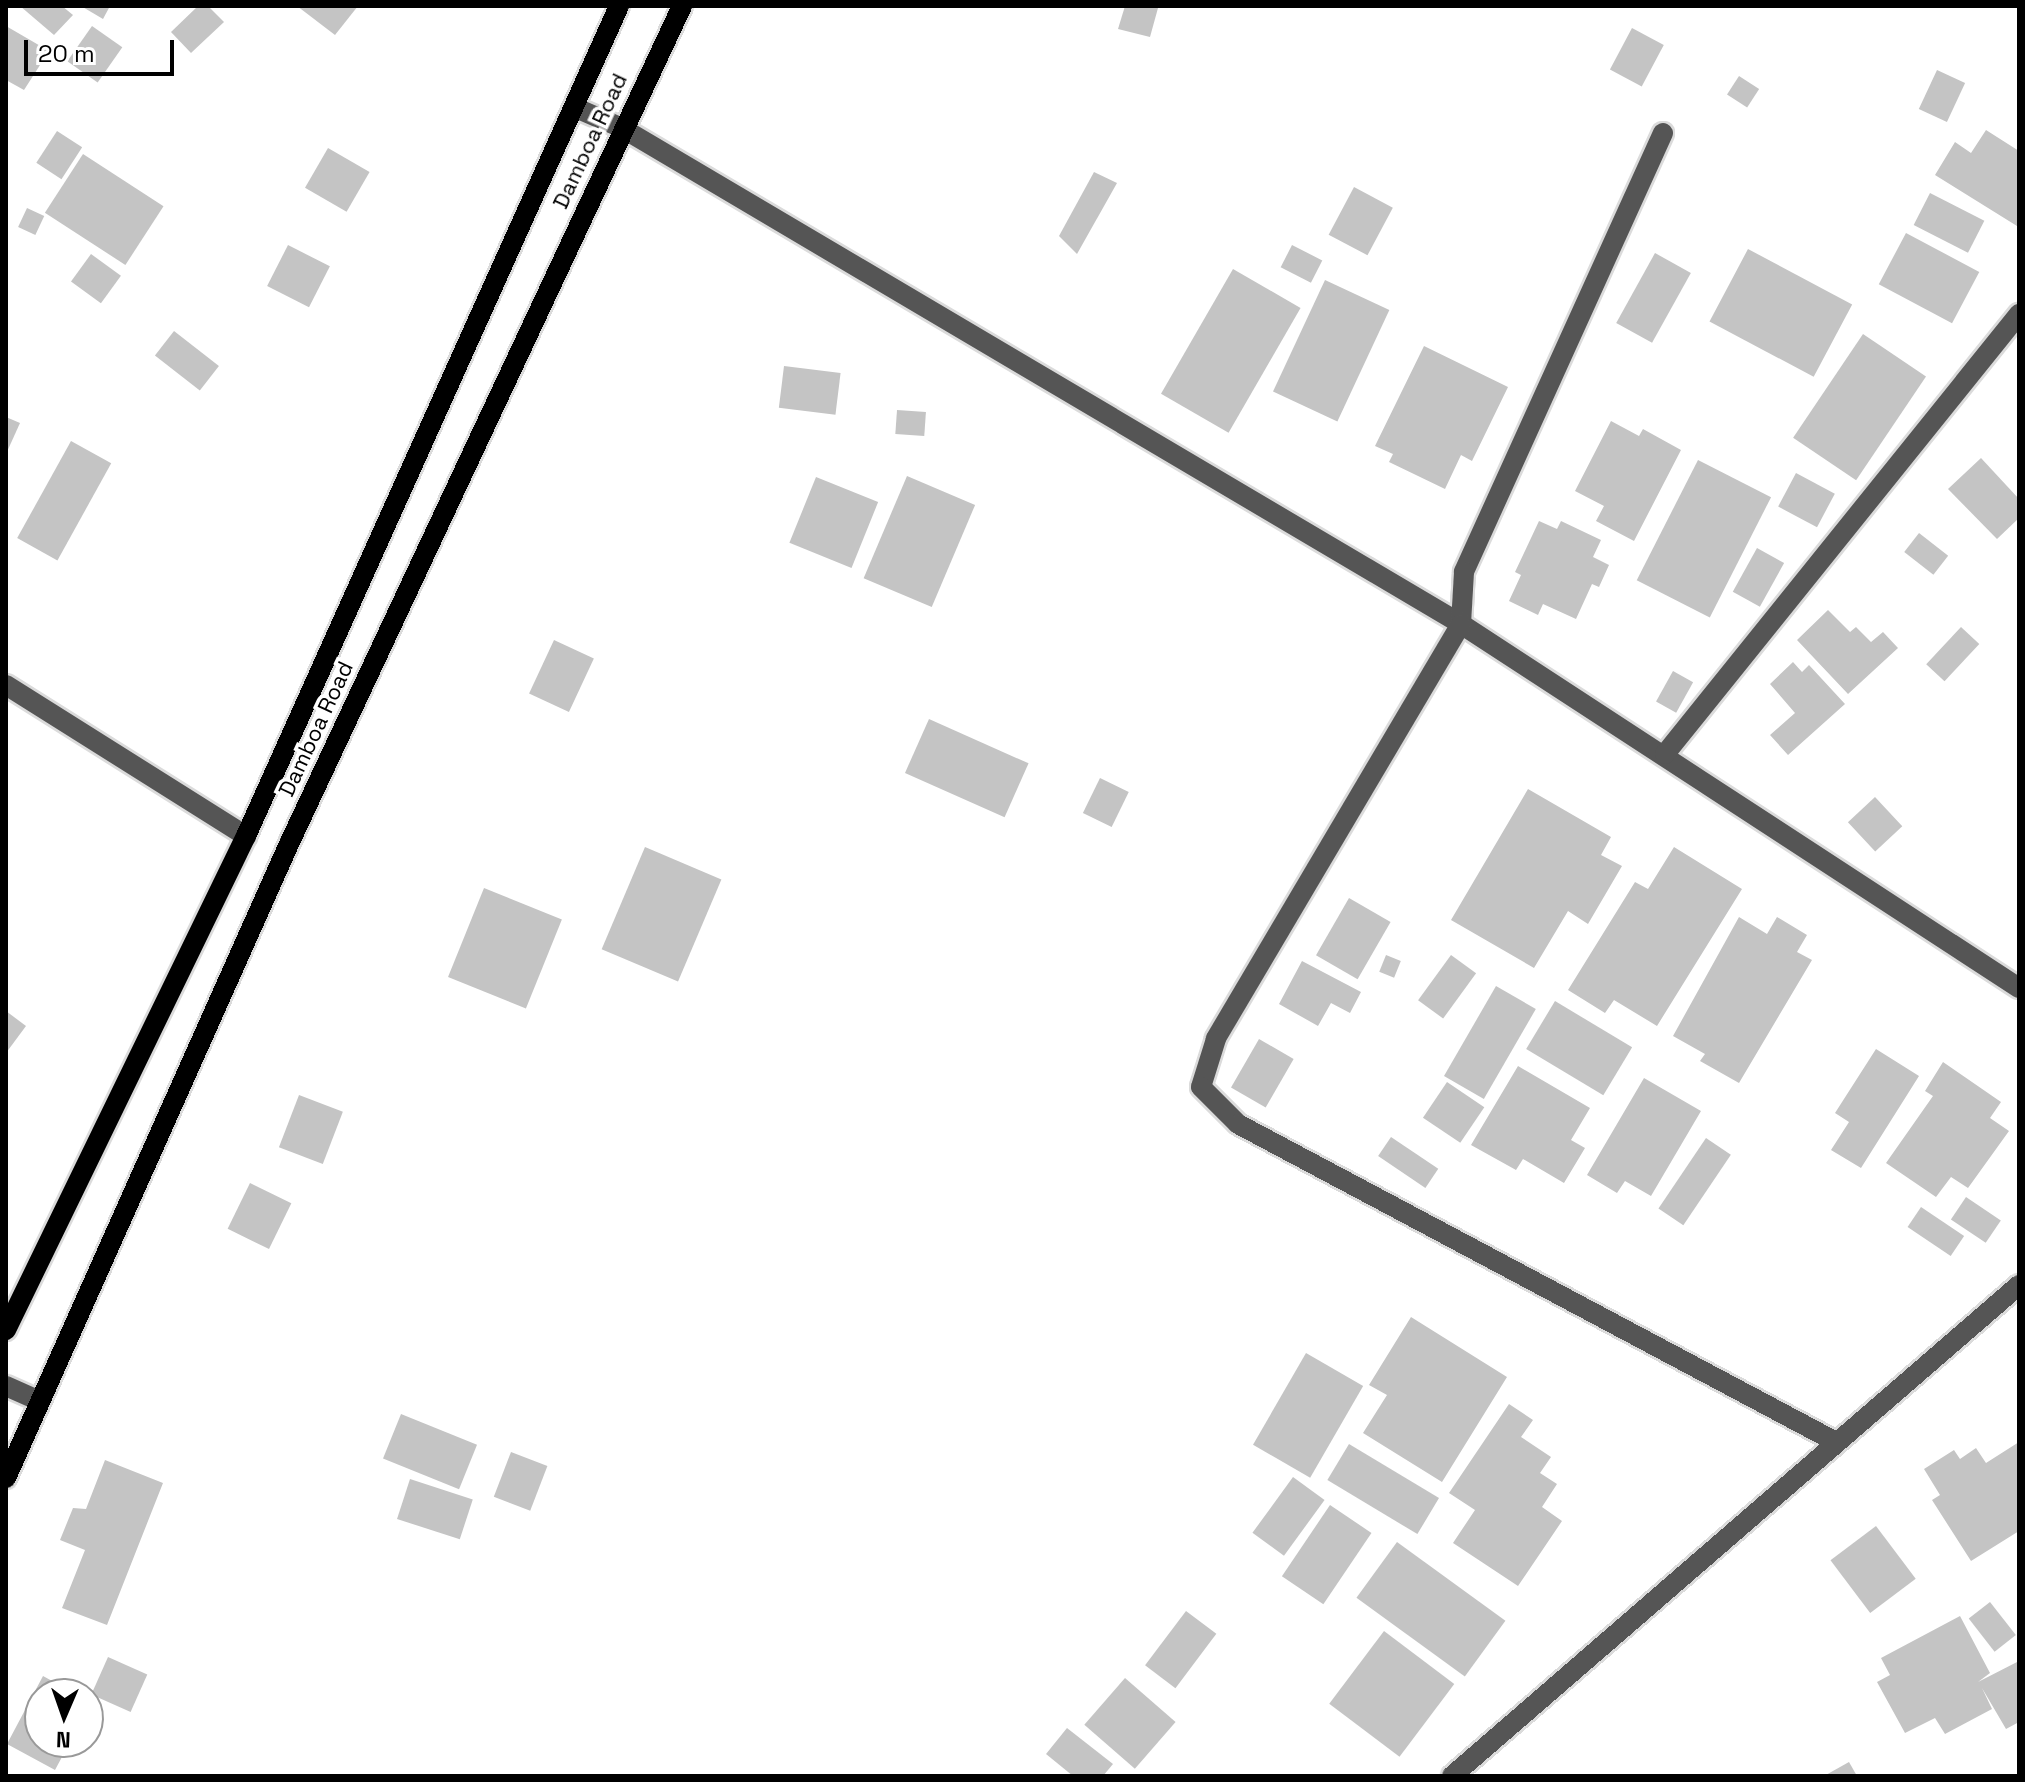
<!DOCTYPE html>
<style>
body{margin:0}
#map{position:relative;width:2025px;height:1782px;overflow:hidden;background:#fff;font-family:"Space Grotesk",sans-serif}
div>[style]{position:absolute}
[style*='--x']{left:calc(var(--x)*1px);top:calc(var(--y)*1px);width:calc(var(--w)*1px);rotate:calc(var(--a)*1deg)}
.building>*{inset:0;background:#c4c4c4;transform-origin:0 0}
.roads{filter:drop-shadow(2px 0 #dbdbdb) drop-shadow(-2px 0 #dbdbdb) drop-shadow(0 2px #dbdbdb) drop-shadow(0 -2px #dbdbdb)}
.minor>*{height:20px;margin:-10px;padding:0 10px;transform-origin:10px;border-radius:10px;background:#555}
.major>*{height:20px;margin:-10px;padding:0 10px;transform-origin:10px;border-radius:10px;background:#000}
span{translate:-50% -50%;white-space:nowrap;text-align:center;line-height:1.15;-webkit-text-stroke:7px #fff;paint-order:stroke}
.street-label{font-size:22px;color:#000}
.frame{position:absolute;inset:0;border:8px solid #000;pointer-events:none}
.north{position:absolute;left:24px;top:1678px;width:80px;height:80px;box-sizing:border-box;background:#fff;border:2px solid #999;border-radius:50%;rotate:182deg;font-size:22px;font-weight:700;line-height:32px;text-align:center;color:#000}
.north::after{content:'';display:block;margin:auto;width:28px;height:36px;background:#000;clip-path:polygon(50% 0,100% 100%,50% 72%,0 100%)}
.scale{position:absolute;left:24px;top:40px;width:150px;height:36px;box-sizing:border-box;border:4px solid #000;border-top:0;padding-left:10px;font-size:24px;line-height:28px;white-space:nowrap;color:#000;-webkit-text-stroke:6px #fff;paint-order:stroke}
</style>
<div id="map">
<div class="building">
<i style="clip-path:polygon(20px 6px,62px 6px,73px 15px,54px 35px)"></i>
<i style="clip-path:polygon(81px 6px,110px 6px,103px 19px)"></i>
<i style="clip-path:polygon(198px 6px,208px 6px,224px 22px,191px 53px,171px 32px)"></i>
<i style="clip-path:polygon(297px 6px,358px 6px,335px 35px)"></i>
<i style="clip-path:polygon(1125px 6px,1158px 8px,1150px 37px,1118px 29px)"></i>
<i style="clip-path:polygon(6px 26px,49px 51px,24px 90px,6px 80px)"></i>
<i style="left:92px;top:26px;width:37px;height:43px;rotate:35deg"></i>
<i style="left:1632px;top:28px;width:36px;height:47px;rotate:28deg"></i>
<i style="left:1937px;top:70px;width:31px;height:43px;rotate:25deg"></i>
<i style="left:1739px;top:76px;width:24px;height:22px;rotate:33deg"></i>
<i style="clip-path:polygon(1986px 130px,2019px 151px,2017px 226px,1935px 175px,1955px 142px,1971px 153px)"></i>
<i style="left:57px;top:131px;width:30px;height:38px;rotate:33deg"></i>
<i style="left:328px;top:148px;width:48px;height:46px;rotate:30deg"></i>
<i style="left:83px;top:154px;width:96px;height:70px;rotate:33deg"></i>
<i style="clip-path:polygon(1094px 172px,1117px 183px,1077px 254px,1059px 236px)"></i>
<i style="left:1354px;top:187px;width:44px;height:54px;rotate:28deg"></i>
<i style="left:1930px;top:193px;width:61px;height:36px;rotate:27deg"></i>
<i style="left:27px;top:208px;width:19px;height:21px;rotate:25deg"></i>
<i style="left:1906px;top:233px;width:83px;height:58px;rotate:28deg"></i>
<i style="left:288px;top:245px;width:47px;height:46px;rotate:27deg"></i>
<i style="left:1292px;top:245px;width:34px;height:25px;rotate:27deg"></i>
<i style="left:1748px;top:249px;width:118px;height:82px;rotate:28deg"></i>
<i style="left:1655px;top:253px;width:41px;height:80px;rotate:29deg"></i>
<i style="left:91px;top:254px;width:37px;height:34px;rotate:36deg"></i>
<i style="left:1233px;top:269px;width:78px;height:144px;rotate:30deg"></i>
<i style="left:1325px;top:280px;width:71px;height:123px;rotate:25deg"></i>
<i style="left:174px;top:331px;width:57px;height:31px;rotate:38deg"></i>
<i style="left:1863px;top:334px;width:76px;height:125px;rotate:34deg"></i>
<i style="clip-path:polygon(1424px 346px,1508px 387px,1472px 461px,1461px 455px,1445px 489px,1389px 462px,1393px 454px,1375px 446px)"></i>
<i style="left:784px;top:366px;width:57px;height:42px;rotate:7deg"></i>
<i style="left:897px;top:410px;width:29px;height:24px;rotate:4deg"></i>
<i style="clip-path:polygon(6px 417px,20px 423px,6px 454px)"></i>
<i style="clip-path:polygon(1611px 421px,1639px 436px,1643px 429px,1681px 450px,1634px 541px,1596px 521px,1604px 506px,1575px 491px)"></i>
<i style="left:71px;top:441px;width:46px;height:111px;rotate:29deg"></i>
<i style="clip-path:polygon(1981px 458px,2019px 499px,2019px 518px,1997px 539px,1948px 489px)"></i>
<i style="left:1698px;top:460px;width:82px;height:135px;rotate:27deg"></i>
<i style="left:1796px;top:473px;width:44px;height:38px;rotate:28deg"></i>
<i style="left:907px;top:476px;width:74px;height:111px;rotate:23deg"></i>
<i style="left:816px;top:477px;width:67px;height:71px;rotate:22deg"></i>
<i style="clip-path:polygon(1539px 521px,1557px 529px,1561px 521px,1601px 540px,1593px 557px,1609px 565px,1599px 587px,1592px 584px,1576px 619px,1543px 604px,1538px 615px,1509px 601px,1521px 575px,1515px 572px)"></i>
<i style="left:1919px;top:533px;width:37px;height:24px;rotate:38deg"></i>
<i style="left:1757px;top:548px;width:31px;height:50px;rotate:29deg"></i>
<i style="clip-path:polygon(1828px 610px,1850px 632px,1856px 627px,1871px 642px,1883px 632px,1898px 648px,1848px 694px,1797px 640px)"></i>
<i style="left:1961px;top:627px;width:25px;height:51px;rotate:43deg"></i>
<i style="left:554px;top:640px;width:44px;height:59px;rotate:25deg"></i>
<i style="clip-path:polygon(1793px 662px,1802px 672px,1809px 665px,1845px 704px,1788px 755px,1770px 735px,1795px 713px,1770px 684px)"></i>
<i style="left:1673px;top:671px;width:23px;height:35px;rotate:29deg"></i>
<i style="left:929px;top:719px;width:109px;height:59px;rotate:24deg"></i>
<i style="left:1100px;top:778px;width:32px;height:39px;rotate:26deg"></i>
<i style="clip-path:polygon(1528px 789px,1611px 837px,1601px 855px,1622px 866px,1588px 924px,1568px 911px,1534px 968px,1451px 920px)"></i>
<i style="left:1875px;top:797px;width:40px;height:37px;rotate:47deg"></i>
<i style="left:645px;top:847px;width:83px;height:111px;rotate:23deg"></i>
<i style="clip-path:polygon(1674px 847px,1742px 889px,1657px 1026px,1614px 1000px,1605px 1013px,1568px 990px,1635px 882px,1648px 889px)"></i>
<i style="left:484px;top:888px;width:84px;height:96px;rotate:22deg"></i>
<i style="left:1349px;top:898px;width:48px;height:66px;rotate:30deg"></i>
<i style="clip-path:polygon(1739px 917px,1767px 934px,1777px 917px,1807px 935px,1797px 952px,1812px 960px,1739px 1083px,1700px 1061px,1705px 1054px,1673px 1036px)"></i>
<i style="left:1386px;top:955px;width:16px;height:18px;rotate:22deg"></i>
<i style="left:1451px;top:955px;width:31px;height:56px;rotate:36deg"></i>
<i style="clip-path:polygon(1302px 961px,1361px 992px,1350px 1013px,1331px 1003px,1318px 1026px,1279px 1004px)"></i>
<i style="left:1496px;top:986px;width:46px;height:104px;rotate:30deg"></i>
<i style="left:1555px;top:1001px;width:90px;height:56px;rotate:31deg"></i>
<i style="clip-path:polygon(6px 1011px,26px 1026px,6px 1053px)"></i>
<i style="left:1259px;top:1039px;width:40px;height:56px;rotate:30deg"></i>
<i style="clip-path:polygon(1876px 1049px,1919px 1076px,1861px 1168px,1831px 1150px,1849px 1122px,1835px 1113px)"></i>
<i style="clip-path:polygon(1943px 1062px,2001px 1102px,1990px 1118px,2009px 1131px,1968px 1188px,1951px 1177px,1936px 1197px,1886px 1163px,1933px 1096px,1925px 1091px)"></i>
<i style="clip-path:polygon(1518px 1066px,1590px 1108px,1571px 1140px,1585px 1148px,1564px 1183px,1523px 1159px,1516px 1170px,1471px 1145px)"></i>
<i style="clip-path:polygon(1644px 1078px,1701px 1111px,1651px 1196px,1625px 1181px,1617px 1193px,1587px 1175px)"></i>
<i style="left:1447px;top:1082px;width:45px;height:43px;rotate:34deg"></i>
<i style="left:299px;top:1095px;width:47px;height:56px;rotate:21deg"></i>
<i style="left:1391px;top:1137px;width:57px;height:23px;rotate:34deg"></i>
<i style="left:1706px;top:1138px;width:30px;height:85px;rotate:34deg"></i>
<i style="left:250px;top:1183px;width:46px;height:51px;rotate:26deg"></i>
<i style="left:1966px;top:1197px;width:42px;height:27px;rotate:34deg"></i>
<i style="left:1921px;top:1207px;width:52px;height:24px;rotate:34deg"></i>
<i style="clip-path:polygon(1411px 1317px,1507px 1377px,1442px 1482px,1363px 1433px,1387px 1395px,1369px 1385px)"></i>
<i style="left:1306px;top:1353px;width:66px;height:106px;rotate:30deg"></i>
<i style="clip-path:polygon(1509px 1404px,1533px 1420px,1521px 1437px,1551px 1457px,1540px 1473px,1557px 1484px,1542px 1507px,1562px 1521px,1518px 1586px,1453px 1543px,1475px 1510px,1449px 1493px)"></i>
<i style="left:401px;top:1414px;width:82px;height:48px;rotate:22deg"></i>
<i style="clip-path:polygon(2019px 1442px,2019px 1531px,1971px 1561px,1932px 1500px,1940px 1495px,1924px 1469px,1954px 1450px,1960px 1459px,1976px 1448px,1986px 1463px)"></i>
<i style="left:1349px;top:1444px;width:105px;height:42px;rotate:31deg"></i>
<i style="left:511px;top:1452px;width:39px;height:48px;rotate:21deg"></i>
<i style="clip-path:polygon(105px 1460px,163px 1483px,107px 1625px,62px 1608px,85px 1550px,60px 1540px,73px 1508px,86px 1509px)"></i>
<i style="left:1293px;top:1477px;width:39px;height:69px;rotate:36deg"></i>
<i style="left:410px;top:1479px;width:66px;height:42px;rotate:18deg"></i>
<i style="left:1330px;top:1505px;width:50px;height:86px;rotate:34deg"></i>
<i style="left:1876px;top:1526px;width:66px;height:57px;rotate:53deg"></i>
<i style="left:1397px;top:1542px;width:134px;height:69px;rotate:36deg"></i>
<i style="left:1990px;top:1602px;width:42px;height:27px;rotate:52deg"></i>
<i style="left:1186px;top:1611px;width:38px;height:68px;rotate:37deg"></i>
<i style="clip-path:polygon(1960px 1616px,1990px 1673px,1978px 1682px,2019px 1661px,2019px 1722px,2006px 1729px,1982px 1688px,1992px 1709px,1945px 1734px,1935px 1718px,1905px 1733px,1877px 1682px,1890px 1675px,1881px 1658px)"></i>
<i style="left:1384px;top:1631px;width:88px;height:91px;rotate:37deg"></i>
<i style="left:108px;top:1657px;width:43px;height:41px;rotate:24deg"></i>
<i style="clip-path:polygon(43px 1676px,76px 1694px,40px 1694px,40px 1742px,70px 1742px,55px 1770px,7px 1744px)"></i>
<i style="left:1125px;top:1678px;width:67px;height:62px;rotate:41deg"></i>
<i style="clip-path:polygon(1067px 1728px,1113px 1764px,1103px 1776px,1073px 1776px,1046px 1754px)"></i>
<i style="clip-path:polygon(1849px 1762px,1857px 1776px,1824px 1776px)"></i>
</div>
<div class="roads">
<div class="minor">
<i style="--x:576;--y:108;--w:50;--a:23.5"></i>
<i style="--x:622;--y:128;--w:975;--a:30.59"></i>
<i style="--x:1461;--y:624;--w:666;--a:33.12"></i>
<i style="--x:1663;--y:133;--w:482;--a:114.4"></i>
<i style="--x:1464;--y:572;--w:52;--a:93.3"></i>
<i style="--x:1461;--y:624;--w:482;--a:120.6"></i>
<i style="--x:1216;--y:1039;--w:50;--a:107.4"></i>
<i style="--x:1201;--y:1087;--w:52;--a:45"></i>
<i style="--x:1238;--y:1124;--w:677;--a:28"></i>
<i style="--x:6;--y:685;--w:284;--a:32.2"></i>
<i style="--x:1665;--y:754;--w:565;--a:-51.18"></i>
<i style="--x:6;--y:1386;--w:34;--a:24"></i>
<i style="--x:1452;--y:1776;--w:750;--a:-40.89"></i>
</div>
<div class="major">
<i style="--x:6;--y:1330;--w:549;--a:-64.09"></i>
<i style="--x:246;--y:836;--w:910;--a:-65.8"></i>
<i style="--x:6;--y:1478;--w:694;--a:-65.95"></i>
<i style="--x:289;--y:844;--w:926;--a:-64.87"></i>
</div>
</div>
<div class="street-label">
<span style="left:590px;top:141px;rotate:-65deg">Damboa Road</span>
<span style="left:316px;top:729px;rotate:-65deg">Damboa Road</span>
</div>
<div class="frame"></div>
<div class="north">N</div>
<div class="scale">20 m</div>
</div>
